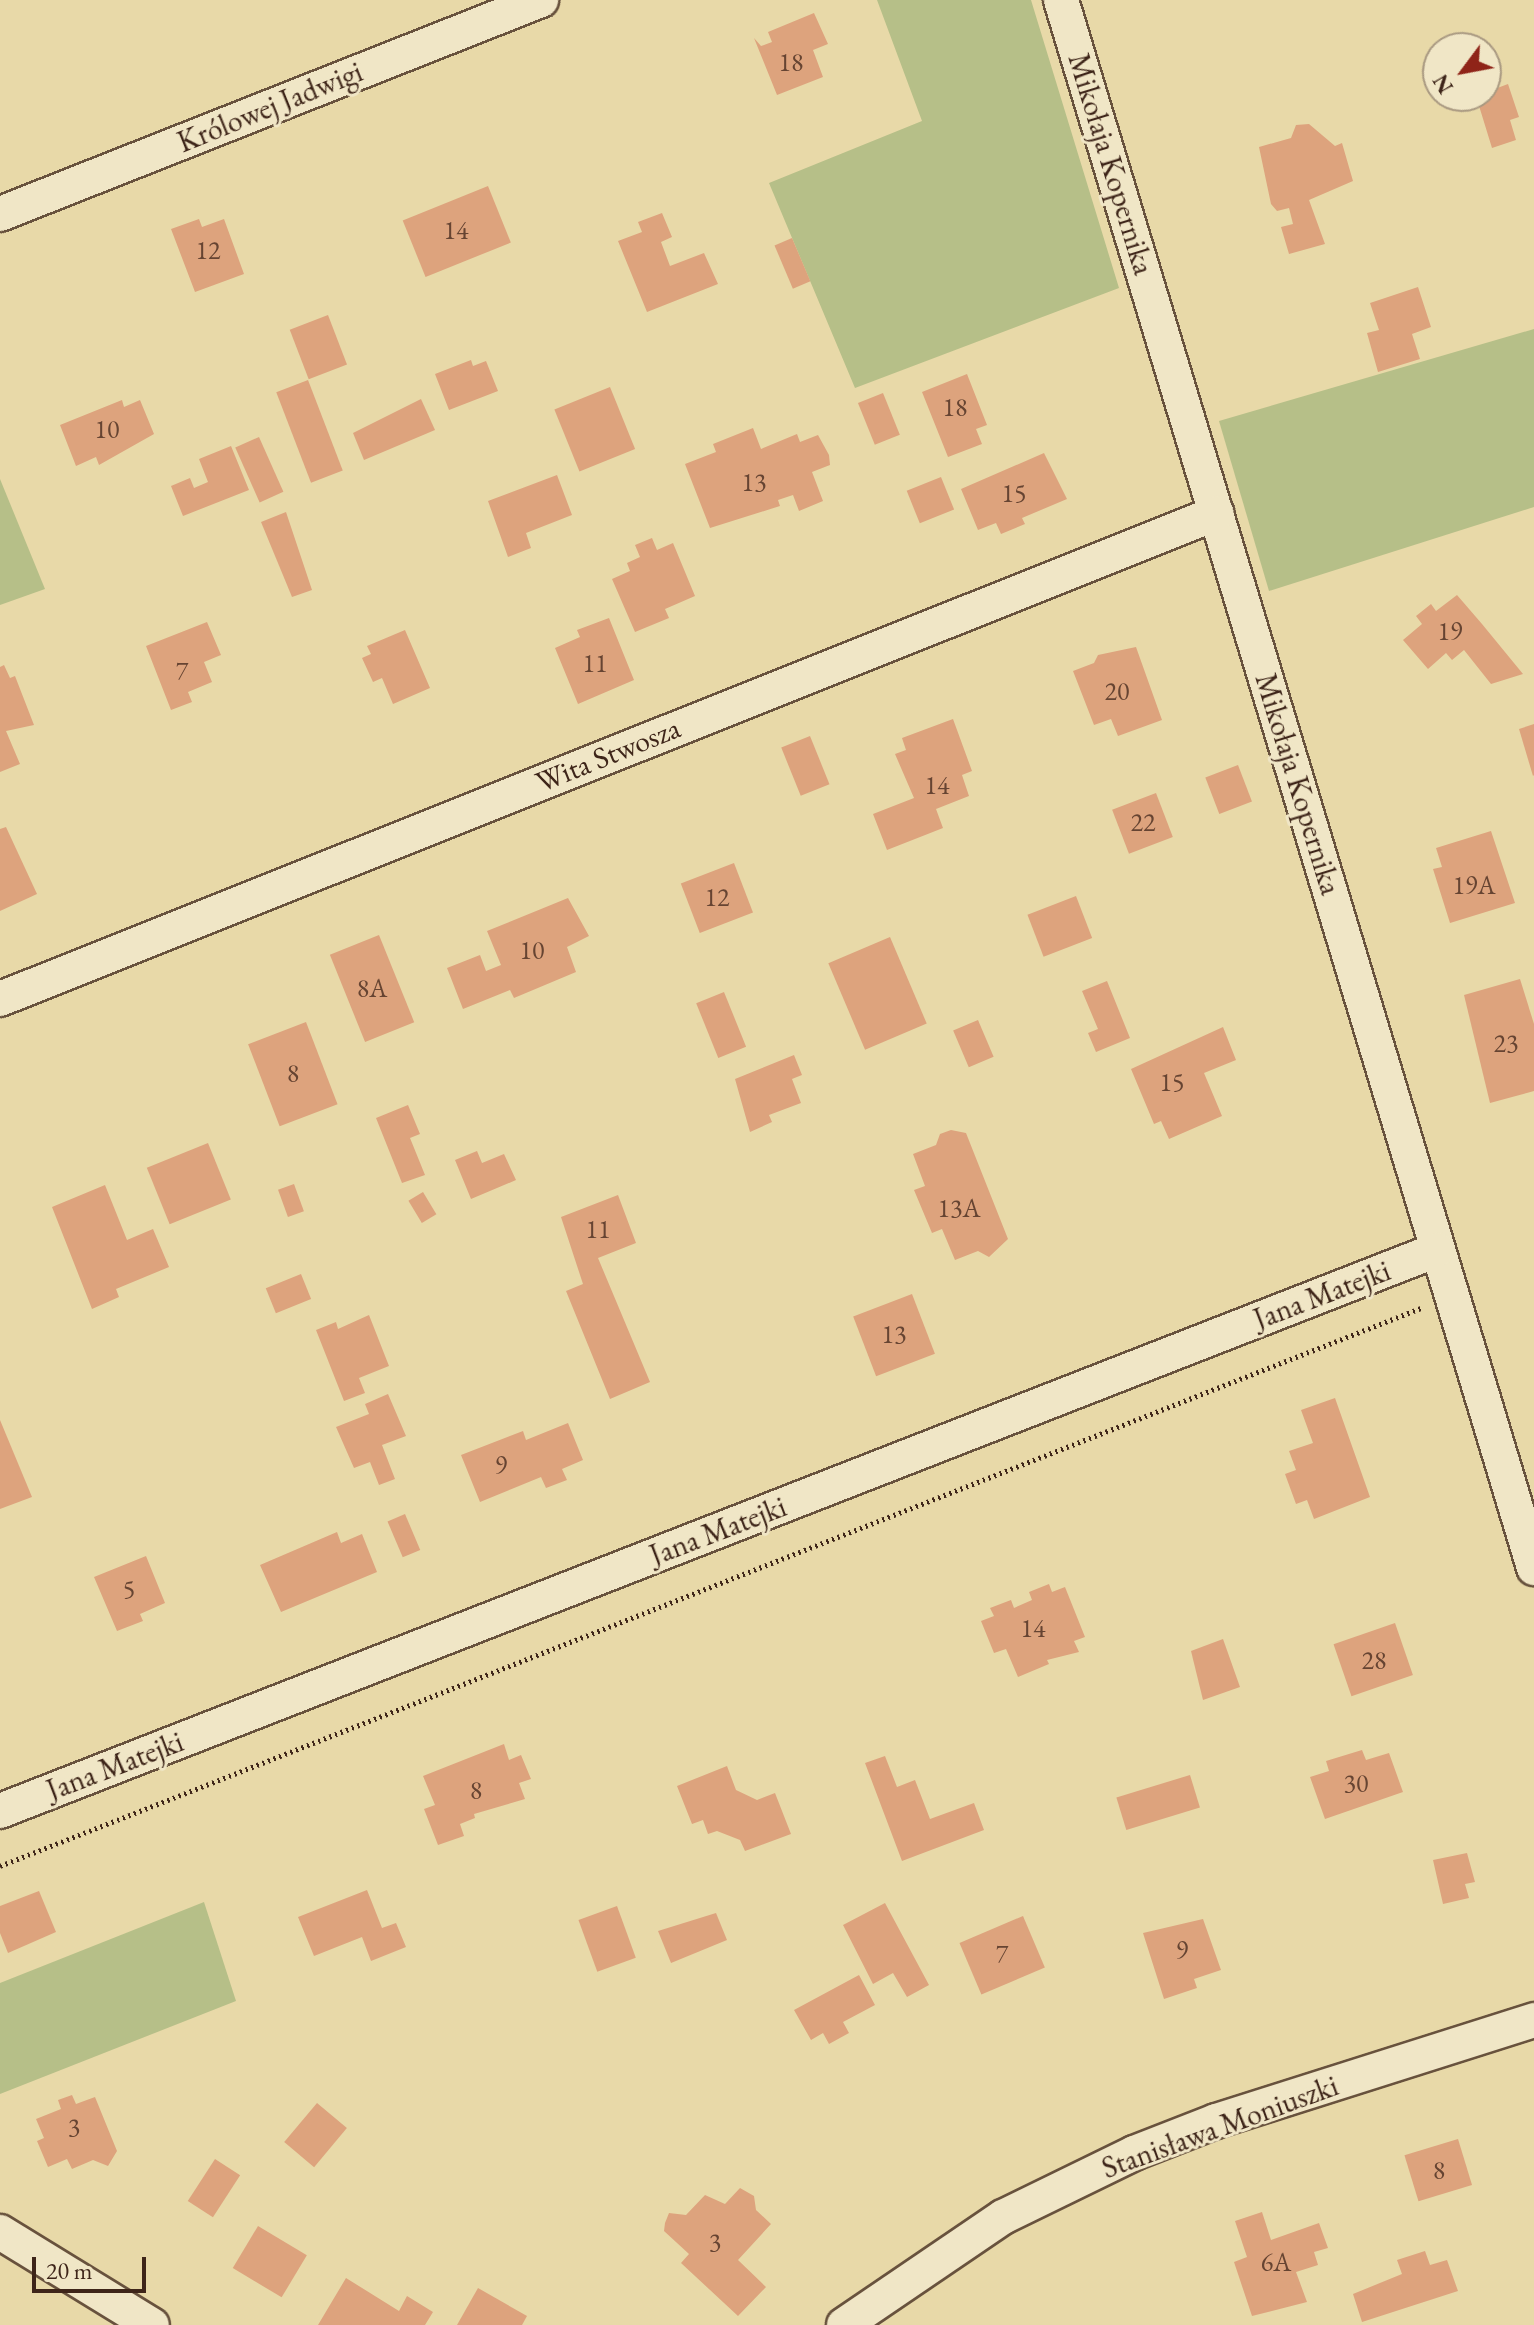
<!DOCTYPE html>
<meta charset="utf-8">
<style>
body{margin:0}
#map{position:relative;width:1534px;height:2325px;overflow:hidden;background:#e8d9a8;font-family:"EB Garamond",serif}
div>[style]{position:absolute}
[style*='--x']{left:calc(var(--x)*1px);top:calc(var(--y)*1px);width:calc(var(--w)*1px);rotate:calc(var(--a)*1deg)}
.green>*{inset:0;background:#b6bf88}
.building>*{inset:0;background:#dda37d;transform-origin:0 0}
.path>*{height:5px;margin-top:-2.5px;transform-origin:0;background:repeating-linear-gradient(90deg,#3e2519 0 2px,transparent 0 6px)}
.roads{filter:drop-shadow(2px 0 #68523d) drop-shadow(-2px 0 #68523d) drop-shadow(0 2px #68523d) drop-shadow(0 -2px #68523d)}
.minor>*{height:34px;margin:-17px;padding:0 17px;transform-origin:17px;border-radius:17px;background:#f0e6c6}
span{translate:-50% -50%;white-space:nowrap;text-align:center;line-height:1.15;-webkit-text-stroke:6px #f0e6c6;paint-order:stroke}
.number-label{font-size:26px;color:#664432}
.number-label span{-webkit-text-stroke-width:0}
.street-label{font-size:30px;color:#3e2519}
.north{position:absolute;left:1422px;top:32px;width:80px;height:80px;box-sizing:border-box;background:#f0e6c6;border:2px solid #a99981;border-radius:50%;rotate:238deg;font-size:22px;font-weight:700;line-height:32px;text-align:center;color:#3e2519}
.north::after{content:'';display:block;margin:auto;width:28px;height:36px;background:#8f2418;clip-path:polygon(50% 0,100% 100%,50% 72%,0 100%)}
.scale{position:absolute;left:32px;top:2257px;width:114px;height:36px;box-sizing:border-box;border:4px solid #3e2519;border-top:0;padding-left:10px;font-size:24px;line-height:28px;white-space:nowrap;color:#3e2519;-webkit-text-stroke:6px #f0e6c6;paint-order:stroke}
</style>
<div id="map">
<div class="green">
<i style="clip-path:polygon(877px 0,1031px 0,1119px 288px,855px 388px,769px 183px,922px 121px)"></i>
<i style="clip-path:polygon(1534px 329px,1534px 507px,1269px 591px,1219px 421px)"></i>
<i style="clip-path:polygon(0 479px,45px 589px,0 605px)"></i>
<i style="clip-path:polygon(204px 1902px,236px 2001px,0 2094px,0 1983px)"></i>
</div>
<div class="building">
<i style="clip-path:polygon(814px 13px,828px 44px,813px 50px,823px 77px,777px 95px,754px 38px,761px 46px,772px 42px,768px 32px)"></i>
<i style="clip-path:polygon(1508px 84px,1519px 117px,1510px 120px,1516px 140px,1492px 148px,1476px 96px)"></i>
<i style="clip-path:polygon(1309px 124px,1335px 146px,1342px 143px,1353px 181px,1309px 200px,1325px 244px,1289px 254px,1281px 227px,1293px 224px,1289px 208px,1277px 211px,1271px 204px,1259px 147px,1291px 138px,1296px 125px)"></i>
<i style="left:488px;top:186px;width:61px;height:92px;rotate:68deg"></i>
<i style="clip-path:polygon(662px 213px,672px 237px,661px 242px,670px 266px,704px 253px,718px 284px,647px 312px,618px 241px,642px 232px,638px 222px)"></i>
<i style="clip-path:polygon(199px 219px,202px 227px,224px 219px,244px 274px,195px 292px,171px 229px)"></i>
<i style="left:792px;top:238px;width:47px;height:19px;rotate:67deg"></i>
<i style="clip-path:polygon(1418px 287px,1431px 327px,1412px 334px,1420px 359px,1378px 372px,1367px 333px,1379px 330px,1370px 303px)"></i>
<i style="left:328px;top:315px;width:53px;height:41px;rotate:69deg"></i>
<i style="clip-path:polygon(471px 360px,473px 366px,486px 361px,498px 391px,449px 410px,435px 374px)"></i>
<i style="clip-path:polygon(967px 374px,987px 425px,976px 429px,982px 444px,948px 457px,922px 392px)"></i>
<i style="left:308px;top:380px;width:97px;height:34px;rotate:69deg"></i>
<i style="left:610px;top:387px;width:67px;height:60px;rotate:68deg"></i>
<i style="left:883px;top:393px;width:45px;height:27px;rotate:68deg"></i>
<i style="clip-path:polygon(421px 399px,435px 430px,364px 460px,353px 433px)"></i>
<i style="clip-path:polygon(122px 400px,124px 407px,140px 400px,154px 434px,99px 465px,96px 457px,76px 466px,60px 425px)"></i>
<i style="clip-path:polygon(753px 428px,761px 449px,797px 434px,800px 442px,818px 435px,829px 455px,830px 465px,812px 472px,823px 501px,799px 511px,793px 495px,778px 500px,780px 506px,710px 528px,685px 464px,716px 452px,713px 444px)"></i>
<i style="left:259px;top:437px;width:60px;height:26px;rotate:66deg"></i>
<i style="clip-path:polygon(231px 446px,249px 490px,183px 516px,171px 486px,190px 478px,194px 488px,208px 482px,199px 459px)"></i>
<i style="clip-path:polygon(1044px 453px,1067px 499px,1022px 518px,1025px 524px,1001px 534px,996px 523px,978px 530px,961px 489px)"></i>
<i style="clip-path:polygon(557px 475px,572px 515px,526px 533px,531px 548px,508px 557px,488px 501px)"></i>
<i style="left:941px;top:477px;width:35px;height:37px;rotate:68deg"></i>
<i style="clip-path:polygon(286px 512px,312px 590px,292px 597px,261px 522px)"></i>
<i style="clip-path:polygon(652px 538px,657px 550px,673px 543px,695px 596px,665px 609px,669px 618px,635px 632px,612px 579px,630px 571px,627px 563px,640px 557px,635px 545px)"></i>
<i style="clip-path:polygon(1457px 595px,1482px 624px,1523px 674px,1491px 684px,1464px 650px,1452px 660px,1446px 653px,1428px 669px,1403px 640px,1422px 624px,1416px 616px,1431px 604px,1436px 611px)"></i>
<i style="clip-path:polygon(609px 618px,634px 680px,578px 704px,555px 648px,580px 637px,577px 630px)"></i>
<i style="clip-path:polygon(207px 622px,221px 655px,204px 662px,212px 682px,188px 692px,192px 702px,171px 710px,146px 646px)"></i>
<i style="clip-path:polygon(405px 630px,430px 688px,393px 704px,382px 678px,373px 682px,362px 658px,371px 654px,367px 646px)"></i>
<i style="clip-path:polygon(1136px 647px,1162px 720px,1118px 736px,1111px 719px,1094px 725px,1073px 671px,1094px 663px,1098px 655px)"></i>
<i style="clip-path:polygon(4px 665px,10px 678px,15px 676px,34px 725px,6px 731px,20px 764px,0 772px,0 667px)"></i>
<i style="clip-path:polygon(953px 719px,972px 771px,962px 775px,969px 796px,936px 809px,943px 828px,887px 850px,873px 814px,914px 798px,895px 754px,906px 750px,902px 738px)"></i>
<i style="clip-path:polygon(1534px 724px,1534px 775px,1533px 776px,1519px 729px)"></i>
<i style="left:810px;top:736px;width:52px;height:31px;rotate:68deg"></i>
<i style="left:1238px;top:765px;width:39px;height:35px;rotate:69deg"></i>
<i style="left:1156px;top:793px;width:47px;height:47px;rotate:69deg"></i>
<i style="clip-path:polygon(6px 827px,37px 894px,0 911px,0 829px)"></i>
<i style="clip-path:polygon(1491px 831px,1515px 903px,1450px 923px,1433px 869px,1442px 867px,1436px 848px)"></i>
<i style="left:734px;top:863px;width:53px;height:57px;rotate:69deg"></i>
<i style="left:1076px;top:896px;width:45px;height:52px;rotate:69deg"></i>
<i style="clip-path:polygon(568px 898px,589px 936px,567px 947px,576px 972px,514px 998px,510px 990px,463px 1009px,447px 968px,480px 955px,486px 971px,501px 965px,487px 931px)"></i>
<i style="left:379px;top:935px;width:94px;height:53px;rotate:68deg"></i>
<i style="left:890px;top:937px;width:94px;height:67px;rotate:67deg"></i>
<i style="clip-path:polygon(1520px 979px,1534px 1024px,1534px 1091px,1490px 1103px,1464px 995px)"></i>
<i style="clip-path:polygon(1107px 981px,1130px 1038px,1096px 1052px,1088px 1033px,1098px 1029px,1082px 991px)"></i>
<i style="left:724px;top:992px;width:59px;height:30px;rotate:68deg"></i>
<i style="left:978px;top:1020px;width:40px;height:27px;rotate:67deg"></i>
<i style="left:306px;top:1022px;width:88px;height:62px;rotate:69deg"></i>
<i style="clip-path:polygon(1223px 1027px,1236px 1060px,1204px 1073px,1222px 1116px,1169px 1139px,1161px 1121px,1154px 1124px,1131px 1069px)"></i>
<i style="clip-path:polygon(794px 1055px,802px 1075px,792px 1079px,801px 1103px,769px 1115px,772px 1122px,750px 1132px,735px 1079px)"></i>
<i style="clip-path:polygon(408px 1105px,420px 1134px,410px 1138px,425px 1175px,402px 1183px,376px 1118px)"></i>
<i style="clip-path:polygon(951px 1130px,966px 1133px,1008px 1239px,989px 1257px,978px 1251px,955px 1260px,942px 1229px,932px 1233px,914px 1190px,925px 1186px,913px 1154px,936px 1145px,940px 1134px)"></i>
<i style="left:208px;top:1143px;width:61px;height:66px;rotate:68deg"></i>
<i style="clip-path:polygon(477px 1151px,482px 1163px,504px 1154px,516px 1180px,471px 1199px,455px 1160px)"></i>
<i style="left:294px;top:1184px;width:29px;height:17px;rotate:70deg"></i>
<i style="clip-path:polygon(105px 1185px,127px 1240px,153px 1229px,169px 1267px,116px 1289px,119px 1297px,92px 1309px,52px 1207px)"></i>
<i style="left:423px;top:1192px;width:26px;height:17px;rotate:59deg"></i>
<i style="clip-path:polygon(618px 1195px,636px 1243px,598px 1258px,650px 1382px,610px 1399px,566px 1291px,583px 1284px,561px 1217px)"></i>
<i style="left:301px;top:1274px;width:27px;height:38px;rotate:68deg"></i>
<i style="left:912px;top:1294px;width:64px;height:63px;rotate:69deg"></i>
<i style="clip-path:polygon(369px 1315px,389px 1366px,359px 1378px,365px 1393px,344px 1401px,316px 1330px,336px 1322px,338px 1329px)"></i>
<i style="clip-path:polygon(388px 1394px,406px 1436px,382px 1445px,395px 1479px,379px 1485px,370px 1462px,354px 1468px,336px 1427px,369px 1414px,365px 1404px)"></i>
<i style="clip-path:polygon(1335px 1398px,1370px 1497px,1314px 1519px,1307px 1500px,1296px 1504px,1285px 1474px,1296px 1470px,1289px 1451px,1313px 1443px,1301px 1410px)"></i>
<i style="clip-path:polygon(0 1420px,32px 1497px,0 1509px)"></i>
<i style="clip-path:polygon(568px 1423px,583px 1460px,562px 1469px,567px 1480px,546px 1488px,541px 1477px,480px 1502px,461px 1455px,523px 1431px,526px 1440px)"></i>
<i style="left:405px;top:1514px;width:39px;height:19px;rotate:67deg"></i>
<i style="clip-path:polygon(337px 1532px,341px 1543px,362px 1534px,377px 1572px,281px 1612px,260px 1565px)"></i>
<i style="clip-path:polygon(146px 1556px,165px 1603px,140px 1614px,143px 1621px,117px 1631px,94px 1577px)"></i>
<i style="clip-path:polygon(1049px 1584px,1052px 1592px,1065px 1587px,1085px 1637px,1074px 1641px,1079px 1652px,1047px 1660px,1049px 1664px,1018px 1677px,1006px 1649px,994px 1653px,981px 1621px,994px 1616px,990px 1608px,1011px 1600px,1014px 1608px,1032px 1600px,1029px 1592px)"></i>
<i style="left:1395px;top:1623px;width:55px;height:65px;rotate:71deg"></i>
<i style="clip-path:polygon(1223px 1639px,1240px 1687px,1203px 1700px,1191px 1651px)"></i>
<i style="clip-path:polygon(504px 1744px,509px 1760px,521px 1755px,531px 1779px,519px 1783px,525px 1799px,474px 1814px,475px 1818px,460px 1824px,464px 1836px,438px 1845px,424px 1809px,435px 1805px,423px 1776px)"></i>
<i style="clip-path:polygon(1362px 1750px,1366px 1760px,1389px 1753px,1403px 1792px,1325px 1819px,1310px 1777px,1329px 1771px,1326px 1761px)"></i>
<i style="clip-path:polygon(885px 1756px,897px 1787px,915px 1780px,930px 1819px,974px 1803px,984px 1830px,902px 1861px,865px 1763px)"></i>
<i style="clip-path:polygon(727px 1766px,736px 1790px,757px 1800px,775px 1793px,791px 1834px,745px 1851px,740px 1840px,717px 1831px,708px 1834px,703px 1820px,692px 1824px,677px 1786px)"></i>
<i style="left:1190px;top:1775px;width:34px;height:77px;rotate:73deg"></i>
<i style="clip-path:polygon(1467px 1853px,1475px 1882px,1465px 1884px,1469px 1898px,1443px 1904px,1433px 1860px)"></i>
<i style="clip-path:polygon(367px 1890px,382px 1928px,396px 1923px,406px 1947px,371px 1961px,362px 1937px,314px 1956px,298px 1917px)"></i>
<i style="clip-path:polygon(39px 1891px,56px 1932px,8px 1953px,0 1933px,0 1906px)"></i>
<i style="clip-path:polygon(885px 1903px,929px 1985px,907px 1997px,893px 1973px,873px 1984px,843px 1925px)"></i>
<i style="left:617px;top:1906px;width:55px;height:41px;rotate:70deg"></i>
<i style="clip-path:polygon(716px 1913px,727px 1940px,671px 1963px,658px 1931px)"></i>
<i style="left:1023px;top:1916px;width:56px;height:69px;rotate:67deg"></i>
<i style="clip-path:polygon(1203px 1919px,1221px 1970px,1194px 1979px,1197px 1988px,1164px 1999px,1143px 1933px)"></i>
<i style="clip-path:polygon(859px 1975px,875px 2005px,843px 2022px,849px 2033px,829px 2044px,823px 2033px,811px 2040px,794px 2010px)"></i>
<i style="clip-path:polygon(72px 2095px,76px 2104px,95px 2097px,117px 2151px,108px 2166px,93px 2160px,72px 2169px,67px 2159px,48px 2167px,37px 2141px,44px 2138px,36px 2119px,61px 2109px,58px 2100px)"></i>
<i style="left:317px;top:2103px;width:39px;height:51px;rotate:40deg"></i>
<i style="left:1458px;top:2139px;width:48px;height:56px;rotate:73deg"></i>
<i style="left:215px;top:2159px;width:30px;height:50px;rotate:33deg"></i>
<i style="clip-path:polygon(740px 2188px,754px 2196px,756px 2210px,771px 2224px,738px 2260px,766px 2287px,738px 2316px,681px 2263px,689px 2254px,664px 2231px,665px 2223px,669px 2213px,686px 2215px,705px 2195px,725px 2204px)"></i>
<i style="clip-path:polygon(1262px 2212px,1271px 2240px,1319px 2223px,1328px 2248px,1314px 2252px,1318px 2265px,1296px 2272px,1307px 2302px,1252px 2316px,1234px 2262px,1247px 2257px,1235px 2221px)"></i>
<i style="left:258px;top:2226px;width:57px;height:49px;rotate:31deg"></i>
<i style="clip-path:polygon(1425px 2251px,1430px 2265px,1447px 2260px,1458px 2291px,1362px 2322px,1353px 2294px,1402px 2274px,1397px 2260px)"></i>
<i style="clip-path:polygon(346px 2278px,399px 2311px,407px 2296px,433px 2312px,425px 2325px,318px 2325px)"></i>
<i style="clip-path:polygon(478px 2288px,527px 2316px,522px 2325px,457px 2325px)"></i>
</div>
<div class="path">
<i style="--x:0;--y:1866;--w:1527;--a:-21.44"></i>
</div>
<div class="roads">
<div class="minor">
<i style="--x:1061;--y:0;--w:1638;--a:73.21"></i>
<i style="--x:0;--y:214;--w:582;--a:-21.58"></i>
<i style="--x:0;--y:999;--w:1310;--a:-21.77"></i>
<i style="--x:0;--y:1811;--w:1543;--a:-21.33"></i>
<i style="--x:0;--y:2232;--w:178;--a:31.5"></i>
<i style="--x:844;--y:2325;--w:192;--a:-34.2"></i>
<i style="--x:1003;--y:2217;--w:146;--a:-26"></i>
<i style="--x:1134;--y:2153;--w:88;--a:-21.3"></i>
<i style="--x:1216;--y:2121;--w:334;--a:-17.6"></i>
</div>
</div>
<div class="number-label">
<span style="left:791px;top:63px">18</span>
<span style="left:456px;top:231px">14</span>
<span style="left:208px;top:251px">12</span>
<span style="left:955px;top:408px">18</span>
<span style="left:107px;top:430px">10</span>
<span style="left:754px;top:483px">13</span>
<span style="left:1014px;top:494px">15</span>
<span style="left:1450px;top:632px">19</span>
<span style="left:595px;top:664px">11</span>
<span style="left:182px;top:672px">7</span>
<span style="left:1117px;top:692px">20</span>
<span style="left:937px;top:786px">14</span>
<span style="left:1143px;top:823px">22</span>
<span style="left:1474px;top:886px">19A</span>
<span style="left:717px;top:898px">12</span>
<span style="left:532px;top:951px">10</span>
<span style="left:372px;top:989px">8A</span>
<span style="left:1506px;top:1044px">23</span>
<span style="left:293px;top:1074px">8</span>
<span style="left:1172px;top:1083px">15</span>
<span style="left:959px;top:1209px">13A</span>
<span style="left:598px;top:1230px">11</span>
<span style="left:894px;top:1335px">13</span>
<span style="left:501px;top:1466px">9</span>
<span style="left:129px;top:1590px">5</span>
<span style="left:1033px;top:1629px">14</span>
<span style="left:1374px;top:1661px">28</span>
<span style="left:1356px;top:1784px">30</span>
<span style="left:476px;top:1791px">8</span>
<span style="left:1182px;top:1951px">9</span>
<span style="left:1002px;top:1955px">7</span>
<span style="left:74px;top:2128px">3</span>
<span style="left:1439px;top:2171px">8</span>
<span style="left:715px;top:2243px">3</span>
<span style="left:1276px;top:2263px">6A</span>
</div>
<div class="street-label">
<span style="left:270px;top:107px;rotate:-22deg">Królowej Jadwigi</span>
<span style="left:1111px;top:164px;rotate:73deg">Mikołaja Kopernika</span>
<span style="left:608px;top:755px;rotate:-22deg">Wita Stwosza</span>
<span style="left:1298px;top:784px;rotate:73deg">Mikołaja Kopernika</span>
<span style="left:1322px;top:1295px;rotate:-21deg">Jana Matejki</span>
<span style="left:718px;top:1531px;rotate:-21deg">Jana Matejki</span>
<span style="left:115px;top:1766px;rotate:-21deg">Jana Matejki</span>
<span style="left:1220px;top:2127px;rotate:-20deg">Stanisława Moniuszki</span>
</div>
<div class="north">N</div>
<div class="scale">20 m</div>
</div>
